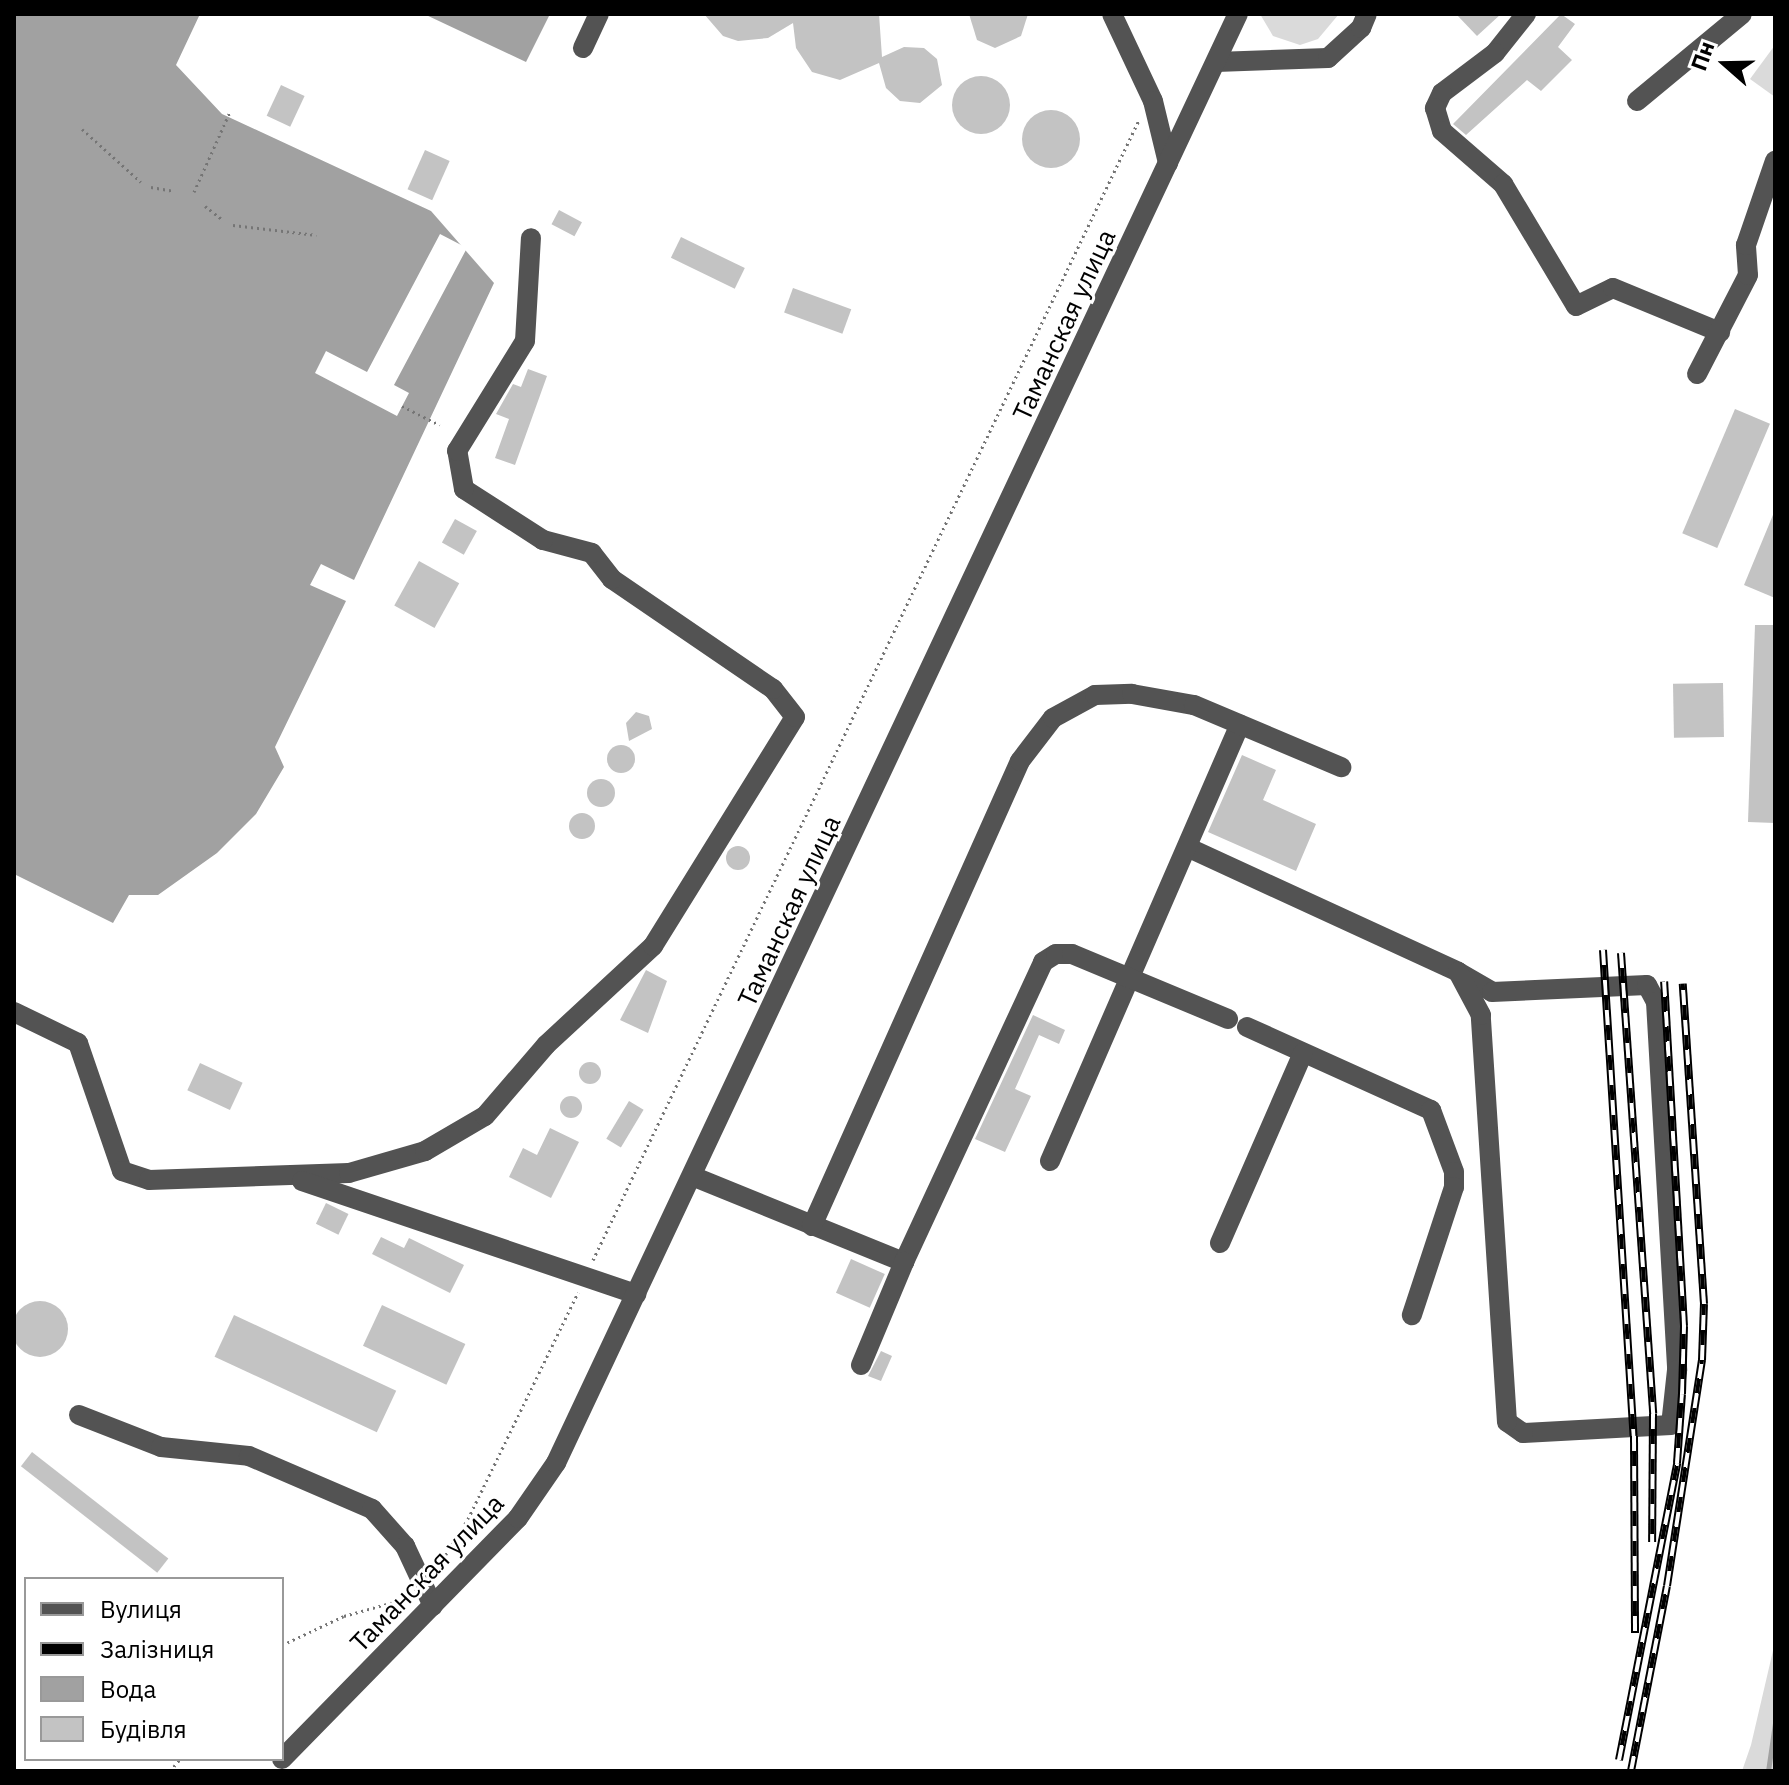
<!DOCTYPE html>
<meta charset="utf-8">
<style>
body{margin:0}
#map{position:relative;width:1789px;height:1785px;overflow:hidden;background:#fff;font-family:"IBM Plex Sans",sans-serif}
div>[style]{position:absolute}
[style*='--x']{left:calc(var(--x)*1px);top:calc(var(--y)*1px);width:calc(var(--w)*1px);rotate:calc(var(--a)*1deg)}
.green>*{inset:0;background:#dadada}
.water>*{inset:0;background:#a1a1a1}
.pier>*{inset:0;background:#fff}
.stream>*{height:5px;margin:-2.5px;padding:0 2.5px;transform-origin:2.5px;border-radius:2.5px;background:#a1a1a1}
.building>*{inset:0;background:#c3c3c3;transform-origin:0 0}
.round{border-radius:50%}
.path>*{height:3px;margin-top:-1.5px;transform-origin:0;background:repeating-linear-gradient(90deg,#757575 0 2px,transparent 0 6px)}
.minor>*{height:20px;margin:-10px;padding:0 10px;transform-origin:10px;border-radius:10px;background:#535353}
.rail>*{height:8px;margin-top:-4px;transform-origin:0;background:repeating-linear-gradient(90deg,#fff 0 15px,#000 0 30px);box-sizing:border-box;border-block:2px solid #000}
span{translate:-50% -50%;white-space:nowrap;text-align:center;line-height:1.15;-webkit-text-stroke:6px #fff;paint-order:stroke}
.street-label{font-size:26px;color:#000}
.frame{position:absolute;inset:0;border:16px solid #000;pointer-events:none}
.legend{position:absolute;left:24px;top:1577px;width:260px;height:184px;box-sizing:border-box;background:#fff;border:2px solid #999;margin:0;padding:10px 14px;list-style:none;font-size:24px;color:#000}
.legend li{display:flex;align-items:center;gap:16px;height:40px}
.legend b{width:40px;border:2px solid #999}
.north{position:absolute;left:1685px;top:24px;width:80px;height:80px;-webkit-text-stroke:6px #fff;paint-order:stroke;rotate:290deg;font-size:22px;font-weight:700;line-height:32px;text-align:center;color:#000}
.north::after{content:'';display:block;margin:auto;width:28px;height:36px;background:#000;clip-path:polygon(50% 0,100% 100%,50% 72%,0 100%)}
</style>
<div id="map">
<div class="green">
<i style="clip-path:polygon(1260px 14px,1339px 14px,1318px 39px,1300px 45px,1273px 36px)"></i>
<i style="clip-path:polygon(1775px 45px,1775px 97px,1750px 79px)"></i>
<i style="clip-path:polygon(1775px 1642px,1775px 1771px,1742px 1771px,1751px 1745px)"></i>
</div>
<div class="water">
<i style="clip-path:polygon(14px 14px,200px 14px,176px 65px,222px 114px,431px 211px,494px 283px,354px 580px,321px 564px,310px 585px,346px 601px,275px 747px,284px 767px,256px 814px,217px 853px,158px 895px,129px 895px,113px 923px,14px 874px)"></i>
<i style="clip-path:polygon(424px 14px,550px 14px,526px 62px)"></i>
</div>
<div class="pier">
<i style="clip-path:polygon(440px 234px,467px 248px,394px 385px,409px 393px,397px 416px,315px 373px,326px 351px,367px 372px)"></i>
</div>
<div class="stream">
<i style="--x:1768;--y:1771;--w:49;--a:-81.7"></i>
</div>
<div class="building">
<i style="clip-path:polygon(704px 14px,879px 14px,882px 57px,904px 47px,924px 48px,937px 59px,942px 85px,920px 103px,900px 101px,886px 88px,879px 63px,840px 80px,812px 72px,796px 48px,793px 23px,768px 38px,738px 41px,723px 36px)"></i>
<i style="clip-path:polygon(969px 14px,1028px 14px,1021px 36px,995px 48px,977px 40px)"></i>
<i style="clip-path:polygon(1456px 14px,1501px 14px,1477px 36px)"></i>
<i style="clip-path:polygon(1561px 14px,1575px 24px,1558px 47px,1572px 60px,1541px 91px,1527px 80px,1466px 135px,1453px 124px)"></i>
<i class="round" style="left:952px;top:76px;width:58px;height:58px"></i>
<i style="left:281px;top:85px;width:26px;height:34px;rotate:25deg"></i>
<i class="round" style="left:1022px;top:110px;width:58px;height:58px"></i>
<i style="left:425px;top:150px;width:27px;height:43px;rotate:24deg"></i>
<i style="left:559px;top:210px;width:26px;height:16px;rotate:28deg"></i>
<i style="left:681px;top:237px;width:71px;height:23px;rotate:26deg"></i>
<i style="left:793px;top:288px;width:62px;height:26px;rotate:20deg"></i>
<i style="clip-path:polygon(528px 369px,547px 376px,515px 465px,495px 458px,509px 419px,496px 414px,513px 384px,521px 387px)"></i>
<i style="left:1735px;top:409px;width:38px;height:135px;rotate:23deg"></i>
<i style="clip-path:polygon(1775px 510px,1775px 598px,1744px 585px)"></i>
<i style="left:455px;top:519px;width:25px;height:27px;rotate:29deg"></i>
<i style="left:419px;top:561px;width:46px;height:51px;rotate:29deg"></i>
<i style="clip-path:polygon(1755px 625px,1775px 625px,1775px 823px,1748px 822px)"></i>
<i style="left:1723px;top:683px;width:54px;height:50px;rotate:89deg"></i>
<i style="clip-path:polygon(636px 712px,649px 716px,652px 729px,629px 741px,626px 723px)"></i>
<i class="round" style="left:607px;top:745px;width:28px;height:28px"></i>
<i style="clip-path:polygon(1242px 755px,1276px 770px,1263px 800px,1316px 824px,1296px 871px,1208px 832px)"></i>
<i class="round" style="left:587px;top:779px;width:28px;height:28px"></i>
<i class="round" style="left:569px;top:813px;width:26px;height:26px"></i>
<i class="round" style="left:726px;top:846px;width:24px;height:24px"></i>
<i style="clip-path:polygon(646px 970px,667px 981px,648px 1033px,620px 1020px)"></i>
<i style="clip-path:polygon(1033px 1015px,1065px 1030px,1059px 1044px,1039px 1035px,1015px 1089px,1031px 1096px,1005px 1152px,975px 1139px)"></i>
<i class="round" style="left:579px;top:1062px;width:22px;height:22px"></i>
<i style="left:200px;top:1063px;width:47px;height:30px;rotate:25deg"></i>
<i class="round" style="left:560px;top:1096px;width:22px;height:22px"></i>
<i style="left:629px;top:1101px;width:17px;height:44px;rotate:31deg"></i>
<i style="clip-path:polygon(550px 1128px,579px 1142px,551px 1198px,509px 1177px,523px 1148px,537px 1155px)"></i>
<i style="left:326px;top:1203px;width:25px;height:23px;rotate:26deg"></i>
<i style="clip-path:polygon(381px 1237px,404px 1248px,409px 1238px,464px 1265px,450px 1293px,372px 1254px)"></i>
<i style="left:851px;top:1259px;width:37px;height:37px;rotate:24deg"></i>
<i class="round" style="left:12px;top:1301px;width:56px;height:56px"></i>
<i style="left:382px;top:1305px;width:92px;height:45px;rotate:25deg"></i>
<i style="left:234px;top:1315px;width:179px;height:46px;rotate:25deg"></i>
<i style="clip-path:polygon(881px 1351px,892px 1356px,881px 1381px,868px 1376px)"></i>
<i style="left:32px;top:1452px;width:173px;height:18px;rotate:38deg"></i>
</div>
<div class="path">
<i style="--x:82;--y:129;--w:79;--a:41.9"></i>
<i style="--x:151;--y:187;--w:22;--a:10"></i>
<i style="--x:194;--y:192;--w:88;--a:-65.8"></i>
<i style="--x:205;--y:206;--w:23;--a:38"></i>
<i style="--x:233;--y:225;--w:84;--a:6.9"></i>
<i style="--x:402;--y:406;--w:42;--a:26.6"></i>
<i style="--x:593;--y:1260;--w:1264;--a:-64.41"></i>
<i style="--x:436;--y:1570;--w:60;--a:-57.9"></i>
<i style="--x:468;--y:1519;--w:252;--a:-64.1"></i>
<i style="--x:282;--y:1645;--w:68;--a:-25.1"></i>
<i style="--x:344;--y:1616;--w:66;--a:-15.7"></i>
<i style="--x:170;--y:1771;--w:16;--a:-50"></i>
</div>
<div class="minor">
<i style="--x:1112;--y:14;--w:96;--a:64.8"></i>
<i style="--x:1153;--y:101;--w:64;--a:76.4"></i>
<i style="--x:1526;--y:14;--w:50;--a:128.5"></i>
<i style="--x:1495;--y:53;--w:66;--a:143"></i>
<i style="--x:1442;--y:93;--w:17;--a:115"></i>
<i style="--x:1435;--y:108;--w:24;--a:73"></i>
<i style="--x:1442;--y:131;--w:81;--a:41"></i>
<i style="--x:1503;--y:184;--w:142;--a:59.1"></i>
<i style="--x:1576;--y:306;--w:41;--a:-25.9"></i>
<i style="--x:1613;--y:288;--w:116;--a:22.4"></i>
<i style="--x:583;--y:48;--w:38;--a:-65"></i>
<i style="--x:1216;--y:62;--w:112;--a:-2"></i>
<i style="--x:1328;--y:58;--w:45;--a:-42.3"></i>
<i style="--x:1361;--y:28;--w:15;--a:-67"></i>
<i style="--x:1637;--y:101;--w:136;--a:-39.6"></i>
<i style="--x:1697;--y:374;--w:111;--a:-62.7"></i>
<i style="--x:1748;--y:275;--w:30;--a:-94"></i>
<i style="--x:1746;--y:245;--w:89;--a:-71"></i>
<i style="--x:1189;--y:848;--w:296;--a:24.7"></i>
<i style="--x:1458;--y:972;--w:39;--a:30"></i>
<i style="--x:1492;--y:992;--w:155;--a:-2.6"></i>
<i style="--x:1647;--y:985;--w:19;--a:62"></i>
<i style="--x:1656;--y:1002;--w:369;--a:86.7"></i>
<i style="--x:1677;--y:1370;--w:55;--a:96.2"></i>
<i style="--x:1671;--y:1425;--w:148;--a:176.9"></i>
<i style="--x:1523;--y:1433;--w:19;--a:-145"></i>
<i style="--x:1507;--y:1422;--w:408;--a:-93.7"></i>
<i style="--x:1481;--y:1015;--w:49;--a:-118.1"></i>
<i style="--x:14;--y:1012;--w:71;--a:25.8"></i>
<i style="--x:78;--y:1043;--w:135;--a:71"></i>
<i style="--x:122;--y:1171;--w:28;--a:18"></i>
<i style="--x:149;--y:1180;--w:200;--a:-2"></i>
<i style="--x:349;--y:1173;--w:79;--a:-16.1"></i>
<i style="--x:425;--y:1151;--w:69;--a:-30.3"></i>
<i style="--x:485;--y:1116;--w:94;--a:-49.3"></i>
<i style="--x:546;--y:1045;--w:146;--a:-42.8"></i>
<i style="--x:653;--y:946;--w:269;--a:-58.2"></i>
<i style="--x:795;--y:717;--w:36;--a:-128"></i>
<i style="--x:773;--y:689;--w:195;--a:-145.7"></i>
<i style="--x:612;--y:579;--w:33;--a:-128"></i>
<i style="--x:592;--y:553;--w:51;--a:-165.1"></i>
<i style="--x:543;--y:540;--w:94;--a:-147.2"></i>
<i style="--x:464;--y:489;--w:39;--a:-100"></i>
<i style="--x:457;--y:451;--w:129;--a:-58.3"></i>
<i style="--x:525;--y:341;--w:103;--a:-86.7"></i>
<i style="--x:1247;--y:1027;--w:202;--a:24.3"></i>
<i style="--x:1431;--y:1110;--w:66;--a:69.6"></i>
<i style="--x:1454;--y:1172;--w:15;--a:90"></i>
<i style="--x:1454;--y:1187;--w:135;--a:108.2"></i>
<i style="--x:1050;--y:1161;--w:476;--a:-66.5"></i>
<i style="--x:692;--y:1176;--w:229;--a:22.1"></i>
<i style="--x:904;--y:1262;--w:331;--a:-65.1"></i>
<i style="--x:1043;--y:962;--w:15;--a:-32"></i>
<i style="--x:1056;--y:954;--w:16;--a:0"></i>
<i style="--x:1072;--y:954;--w:169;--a:22.6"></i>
<i style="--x:302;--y:1181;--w:353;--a:18.7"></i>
<i style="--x:812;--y:1226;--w:509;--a:-65.9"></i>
<i style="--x:1020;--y:761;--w:54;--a:-52.5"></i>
<i style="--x:1053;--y:718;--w:48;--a:-28.7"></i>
<i style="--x:1095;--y:695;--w:37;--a:-2"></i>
<i style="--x:1132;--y:694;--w:63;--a:10.1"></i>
<i style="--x:1194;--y:705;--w:160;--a:22.9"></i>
<i style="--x:1220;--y:1243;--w:207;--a:-66.4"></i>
<i style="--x:861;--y:1365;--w:112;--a:-67.3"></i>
<i style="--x:79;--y:1415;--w:88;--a:21.3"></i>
<i style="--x:161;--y:1447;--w:88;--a:5.8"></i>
<i style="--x:249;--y:1456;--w:134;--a:23.3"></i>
<i style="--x:372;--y:1509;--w:50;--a:48.3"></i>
<i style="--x:405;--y:1546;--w:66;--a:65"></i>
<i style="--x:282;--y:1759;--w:337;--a:-45.6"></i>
<i style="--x:518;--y:1518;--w:67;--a:-55.4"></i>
<i style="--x:556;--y:1463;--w:1601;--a:-64.8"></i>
</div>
<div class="rail">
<i style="--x:1603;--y:950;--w:487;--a:86.4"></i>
<i style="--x:1634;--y:1436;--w:197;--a:89.7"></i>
<i style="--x:1621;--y:953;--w:462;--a:86"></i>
<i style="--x:1653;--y:1414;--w:128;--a:90.4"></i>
<i style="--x:1619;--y:1760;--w:303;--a:-78.9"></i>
<i style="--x:1677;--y:1463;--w:69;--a:-85.9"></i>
<i style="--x:1682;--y:1394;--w:68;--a:-88.3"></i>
<i style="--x:1684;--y:1326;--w:345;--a:-93.3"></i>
<i style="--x:1631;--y:1771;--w:188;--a:-79"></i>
<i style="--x:1667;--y:1586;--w:229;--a:-81.2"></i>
<i style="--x:1702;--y:1360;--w:56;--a:-88"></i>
<i style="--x:1704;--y:1304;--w:321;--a:-93.8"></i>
</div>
<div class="street-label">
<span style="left:1064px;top:325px;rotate:-65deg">Таманская улица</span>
<span style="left:789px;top:911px;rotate:-65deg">Таманская улица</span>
<span style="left:427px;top:1573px;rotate:-46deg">Таманская улица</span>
</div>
<div class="frame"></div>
<ul class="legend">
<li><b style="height:10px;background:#535353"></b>Вулиця</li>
<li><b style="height:10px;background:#000"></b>Залізниця</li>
<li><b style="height:22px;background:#a1a1a1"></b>Вода</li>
<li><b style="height:22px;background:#c3c3c3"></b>Будівля</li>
</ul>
<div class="north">Пн</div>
</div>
